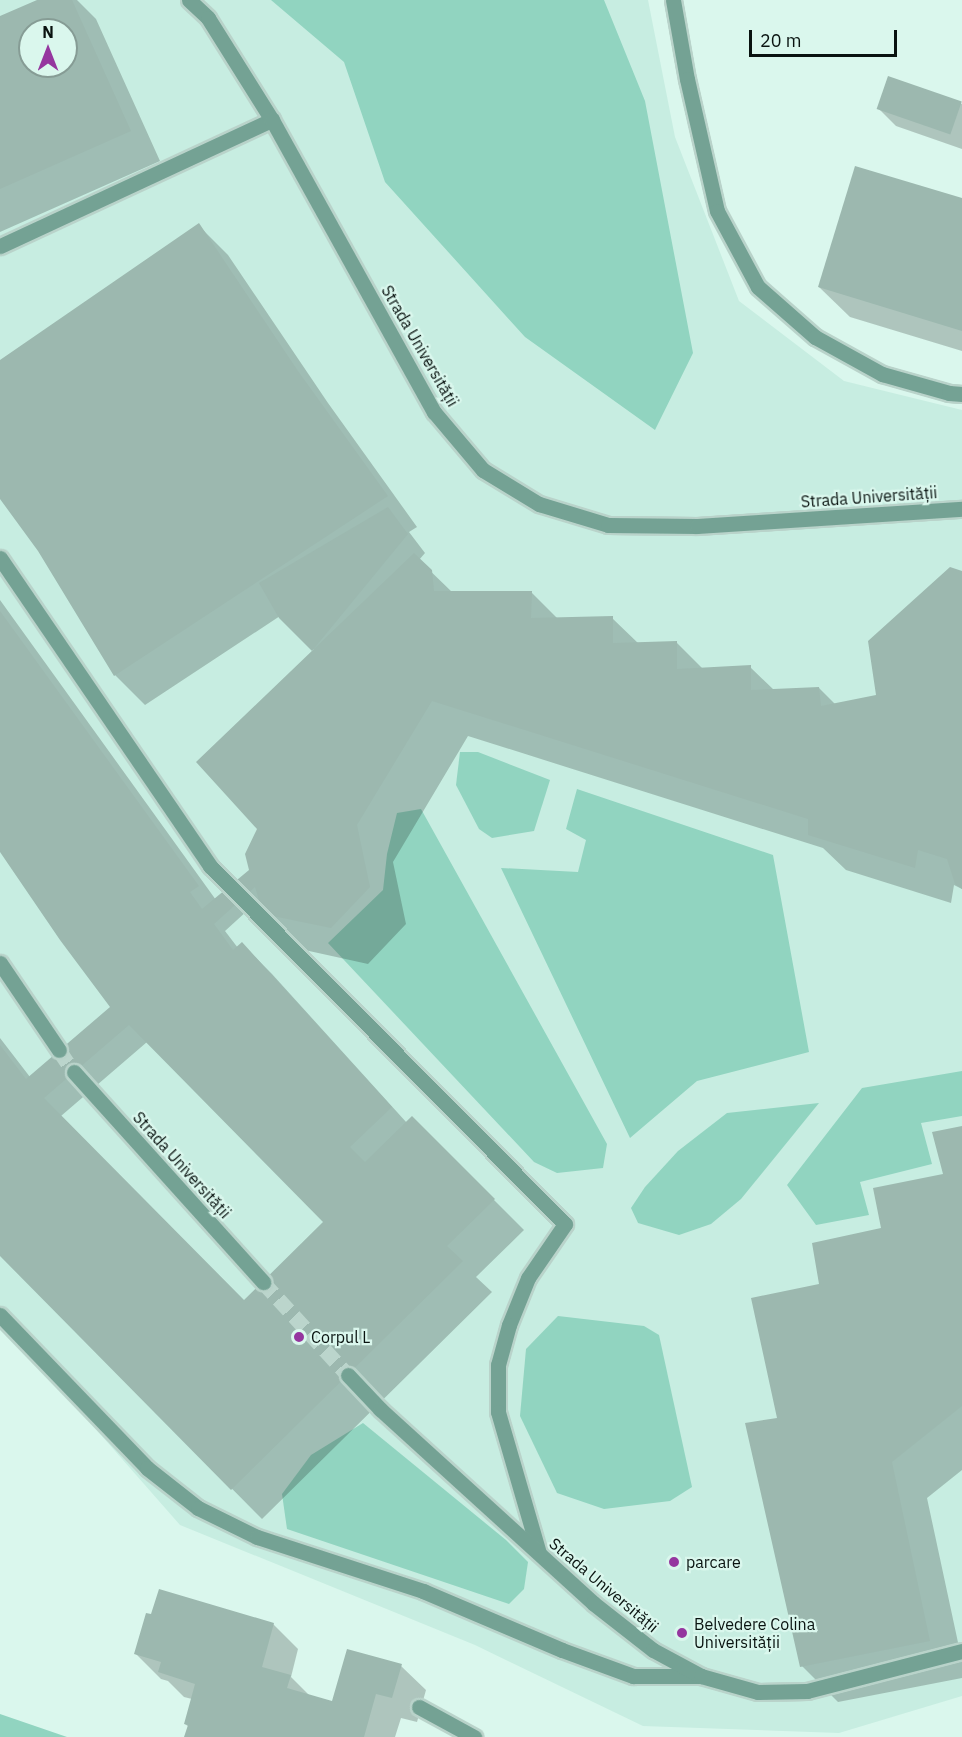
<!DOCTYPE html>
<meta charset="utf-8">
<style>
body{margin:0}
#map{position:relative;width:962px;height:1737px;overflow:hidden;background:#daf7ed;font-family:"IBM Plex Sans",sans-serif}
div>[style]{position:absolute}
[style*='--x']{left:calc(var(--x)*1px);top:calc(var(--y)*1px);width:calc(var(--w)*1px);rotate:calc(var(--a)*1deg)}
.built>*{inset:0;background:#c7ede1}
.green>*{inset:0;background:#91d4c0}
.shadow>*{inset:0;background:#0003}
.building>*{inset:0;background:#9cb8af;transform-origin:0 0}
.street-tunnel>*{height:15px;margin-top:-7.5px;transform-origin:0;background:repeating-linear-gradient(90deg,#bbd5cc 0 15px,transparent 0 23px)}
.roads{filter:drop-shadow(2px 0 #b9d3ca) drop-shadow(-2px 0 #b9d3ca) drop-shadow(0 2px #b9d3ca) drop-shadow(0 -2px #b9d3ca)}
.lane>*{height:15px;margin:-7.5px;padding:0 7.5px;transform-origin:7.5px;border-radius:7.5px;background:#74a294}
.street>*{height:15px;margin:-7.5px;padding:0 7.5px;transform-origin:7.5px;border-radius:7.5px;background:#74a294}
.dots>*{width:16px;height:16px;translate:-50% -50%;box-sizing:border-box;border:3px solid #daf7ed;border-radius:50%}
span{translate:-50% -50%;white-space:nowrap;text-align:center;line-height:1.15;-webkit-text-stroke:4.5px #daf7ed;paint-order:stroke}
.street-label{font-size:16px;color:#091310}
.poi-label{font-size:16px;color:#091310}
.left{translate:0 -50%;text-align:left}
.north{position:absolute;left:18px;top:18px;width:60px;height:60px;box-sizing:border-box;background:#daf7ed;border:2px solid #869c95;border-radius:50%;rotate:0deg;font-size:16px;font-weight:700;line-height:24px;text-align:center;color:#091310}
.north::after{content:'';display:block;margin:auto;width:21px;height:27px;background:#95369f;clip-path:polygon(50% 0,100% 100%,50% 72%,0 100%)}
.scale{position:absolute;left:749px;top:30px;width:148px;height:27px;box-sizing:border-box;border:3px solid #091310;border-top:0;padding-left:8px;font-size:18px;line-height:21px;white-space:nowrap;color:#091310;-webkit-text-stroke:4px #daf7ed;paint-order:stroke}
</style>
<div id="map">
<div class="built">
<i style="clip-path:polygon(evenodd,0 0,648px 0,675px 137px,739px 301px,844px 381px,962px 410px,962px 1696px,839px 1733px,643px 1726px,475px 1645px,180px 1525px,0 1320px,0 0,30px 30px,66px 30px,66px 66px,30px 66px,30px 30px)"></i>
</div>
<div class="green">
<i style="clip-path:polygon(271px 0,604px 0,645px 101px,693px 353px,655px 430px,525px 337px,385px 182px,344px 62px)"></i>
<i style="clip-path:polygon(460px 752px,478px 752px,550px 780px,534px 831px,492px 838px,479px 829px,456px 785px)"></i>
<i style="clip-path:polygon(577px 789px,773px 855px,809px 1052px,697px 1081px,630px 1138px,501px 868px,578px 872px,586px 840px,566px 829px)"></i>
<i style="clip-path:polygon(421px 809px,607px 1144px,603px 1168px,557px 1173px,534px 1162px,328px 943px,383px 890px,387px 854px,397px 813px)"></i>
<i style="clip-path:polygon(962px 1071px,962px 1116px,921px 1123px,932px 1164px,860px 1182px,869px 1215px,816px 1225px,787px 1185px,862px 1088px)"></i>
<i style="clip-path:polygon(819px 1103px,741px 1199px,711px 1224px,679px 1235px,638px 1223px,631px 1208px,645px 1187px,678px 1151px,727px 1113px)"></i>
<i style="clip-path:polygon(558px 1316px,644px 1326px,659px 1335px,692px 1487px,670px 1501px,604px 1509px,557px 1493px,520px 1416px,526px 1349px)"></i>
<i style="clip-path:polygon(363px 1423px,506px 1540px,528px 1562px,524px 1589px,509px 1604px,287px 1529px,282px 1494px,311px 1455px)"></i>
<i style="clip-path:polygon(0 1714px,67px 1737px,0 1737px)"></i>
</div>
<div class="shadow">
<i style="clip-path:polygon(evenodd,41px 0,77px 0,96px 19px,160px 161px,0 232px,0 18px,41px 0,30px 30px,66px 30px,66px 66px,30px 66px,30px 30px)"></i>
<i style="clip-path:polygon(888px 78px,962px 104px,962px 149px,896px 126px,878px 108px)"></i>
<i style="clip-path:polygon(962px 200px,962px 351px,850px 317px,819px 287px)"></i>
<i style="clip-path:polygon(evenodd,198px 225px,228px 255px,328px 403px,417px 527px,409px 532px,425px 553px,419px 560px,453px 593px,532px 593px,558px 619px,612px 618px,639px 644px,676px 642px,703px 669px,750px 667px,774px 690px,819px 688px,836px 705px,878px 696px,962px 572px,962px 889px,954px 885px,951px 903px,846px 870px,823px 848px,468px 736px,393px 862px,406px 924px,368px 964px,300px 949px,264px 913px,260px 899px,225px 931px,238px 948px,242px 944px,272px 974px,407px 1123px,412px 1118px,524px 1230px,476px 1277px,492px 1292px,262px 1519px,0 1254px,0 1038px,30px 1077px,112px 1007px,0 849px,0 600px,216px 900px,249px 872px,259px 829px,314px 650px,280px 616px,145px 705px,115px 675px,39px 550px,0 497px,0 362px,198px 225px,147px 1042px,325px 1222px,244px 1302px,61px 1116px,147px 1042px)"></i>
<i style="clip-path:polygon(962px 1128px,962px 1470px,927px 1498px,962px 1661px,962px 1678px,838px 1702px,802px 1666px,779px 1419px,821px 1285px,945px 1175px)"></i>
<i style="clip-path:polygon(273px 1624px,298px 1649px,291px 1677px,310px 1696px,333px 1703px,401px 1666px,426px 1690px,417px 1722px,401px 1718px,395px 1737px,186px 1737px,189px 1727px,185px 1724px,192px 1699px,184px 1697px,168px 1681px,161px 1679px,136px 1654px)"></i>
</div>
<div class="building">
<i style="clip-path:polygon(evenodd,37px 0,72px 0,131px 131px,0 189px,0 16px,37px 0,30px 30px,66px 30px,66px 66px,30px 66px,30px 30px)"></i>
<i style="left:888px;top:76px;width:78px;height:35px;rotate:19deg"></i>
<i style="clip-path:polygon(855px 166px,962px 198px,962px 331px,818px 287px)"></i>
<i style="clip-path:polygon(199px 223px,298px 371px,388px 496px,114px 676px,38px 551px,0 499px,0 360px)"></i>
<i style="clip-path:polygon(388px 507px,408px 534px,312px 651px,279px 618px,259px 583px)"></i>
<i style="clip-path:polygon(evenodd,414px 553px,432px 570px,434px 591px,532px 591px,531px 618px,613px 616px,613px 643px,677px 641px,677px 669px,751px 665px,751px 690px,819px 687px,821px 706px,876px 695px,868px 641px,950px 567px,962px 571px,962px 889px,955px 884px,947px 859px,918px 850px,915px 868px,808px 835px,808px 819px,432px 701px,357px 825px,370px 887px,331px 928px,263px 914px,255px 887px,214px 924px,233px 950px,242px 942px,392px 1107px,350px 1147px,365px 1162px,412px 1116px,495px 1199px,447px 1246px,463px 1261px,231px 1490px,0 1256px,0 1045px,26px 1079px,110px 1007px,60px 940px,0 852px,0 611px,199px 886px,190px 892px,202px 909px,249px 870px,245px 854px,257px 829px,196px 762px,414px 553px,129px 1025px,323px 1222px,244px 1300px,44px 1098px,129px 1025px)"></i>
<i style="clip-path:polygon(962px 1126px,962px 1406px,892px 1462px,930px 1641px,800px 1667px,745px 1423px,777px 1418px,751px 1298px,819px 1284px,812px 1243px,881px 1228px,873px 1188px,943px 1174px,932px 1132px)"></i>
<i style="clip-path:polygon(159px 1589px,274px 1623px,262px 1667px,291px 1675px,287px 1688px,332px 1701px,347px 1649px,402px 1664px,392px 1698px,376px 1694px,364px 1737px,184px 1737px,188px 1725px,184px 1724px,195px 1684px,158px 1672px,161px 1662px,134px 1654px,146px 1613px,151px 1614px)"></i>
</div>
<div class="street-tunnel">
<i style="--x:59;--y:1050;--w:27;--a:56"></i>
<i style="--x:263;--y:1282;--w:126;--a:47.6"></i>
</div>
<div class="roads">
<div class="lane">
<i style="--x:0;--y:246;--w:300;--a:-24.9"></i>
<i style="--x:0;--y:558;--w:373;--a:55.7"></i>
<i style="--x:210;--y:866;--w:504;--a:45.24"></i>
<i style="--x:565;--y:1224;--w:65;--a:124.4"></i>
<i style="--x:528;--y:1278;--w:51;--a:112"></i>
<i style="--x:509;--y:1325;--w:41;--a:105.4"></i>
<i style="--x:498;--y:1365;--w:47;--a:90"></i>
<i style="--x:498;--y:1412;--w:147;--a:73.8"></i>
<i style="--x:0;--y:1315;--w:212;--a:46.1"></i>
<i style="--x:147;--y:1468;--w:65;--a:38.1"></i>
<i style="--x:198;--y:1508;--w:66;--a:26.2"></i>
<i style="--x:257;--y:1537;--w:175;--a:18"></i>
<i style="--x:423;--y:1591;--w:151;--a:23"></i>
<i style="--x:562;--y:1650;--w:76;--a:20.1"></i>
<i style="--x:633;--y:1676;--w:68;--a:0"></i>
<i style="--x:419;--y:1707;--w:63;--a:28.6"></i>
</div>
<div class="street">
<i style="--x:189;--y:0;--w:26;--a:43"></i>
<i style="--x:208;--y:18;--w:120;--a:57.9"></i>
<i style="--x:272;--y:120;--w:334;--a:61"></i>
<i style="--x:434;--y:412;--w:76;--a:49.8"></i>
<i style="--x:483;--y:470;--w:66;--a:31.3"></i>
<i style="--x:539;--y:504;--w:72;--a:16.9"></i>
<i style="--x:608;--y:525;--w:89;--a:0.6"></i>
<i style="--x:697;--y:526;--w:266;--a:-3.7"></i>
<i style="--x:673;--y:0;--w:80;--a:80"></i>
<i style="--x:687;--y:79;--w:135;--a:77.2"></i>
<i style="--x:717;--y:211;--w:86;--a:61.7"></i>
<i style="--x:758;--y:287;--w:76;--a:41.3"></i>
<i style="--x:815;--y:337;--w:77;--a:28.9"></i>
<i style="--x:882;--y:374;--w:70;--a:15.8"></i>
<i style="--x:949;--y:393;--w:13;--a:4"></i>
<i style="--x:0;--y:963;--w:105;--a:55.9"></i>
<i style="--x:74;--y:1072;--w:283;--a:48"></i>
<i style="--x:348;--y:1375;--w:47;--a:46.7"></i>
<i style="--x:380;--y:1409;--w:288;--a:42.3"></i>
<i style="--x:593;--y:1603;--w:76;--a:38.1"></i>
<i style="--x:653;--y:1650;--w:55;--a:28.4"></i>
<i style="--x:701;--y:1676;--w:59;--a:15.7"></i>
<i style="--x:758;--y:1692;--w:49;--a:-1.2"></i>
<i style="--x:807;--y:1691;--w:160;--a:-14.5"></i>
</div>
</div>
<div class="dots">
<i style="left:299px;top:1337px;background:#95369f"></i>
<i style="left:674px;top:1562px;background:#95369f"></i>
<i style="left:682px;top:1633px;background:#95369f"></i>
</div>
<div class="street-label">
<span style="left:420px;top:346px;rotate:60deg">Strada Universității</span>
<span style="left:869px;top:497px;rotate:-4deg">Strada Universității</span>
<span style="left:182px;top:1165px;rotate:48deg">Strada Universității</span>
<span style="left:604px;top:1585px;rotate:40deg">Strada Universității</span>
</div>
<div class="poi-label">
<span class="left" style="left:311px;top:1337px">Corpul L</span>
<span class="left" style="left:686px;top:1562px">parcare</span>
<span class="left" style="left:694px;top:1633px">Belvedere Colina<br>Universității</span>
</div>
<div class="north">N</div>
<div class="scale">20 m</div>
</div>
